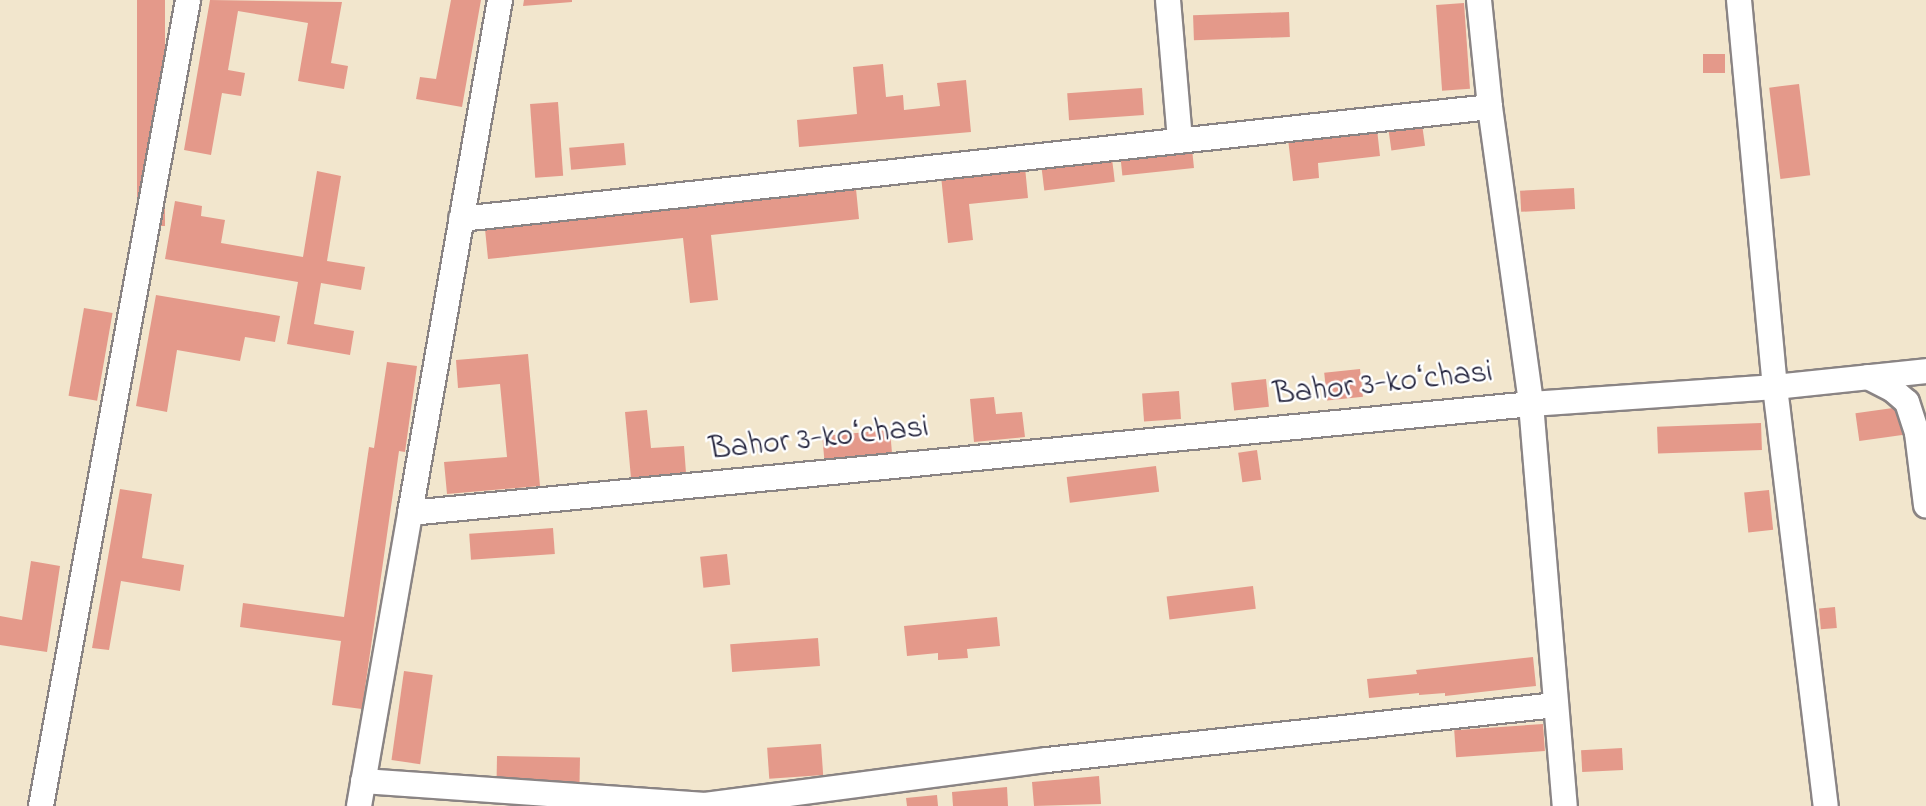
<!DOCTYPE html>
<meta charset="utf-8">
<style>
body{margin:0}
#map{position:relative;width:1926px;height:806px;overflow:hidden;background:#f2e6cd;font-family:"Indie Flower",sans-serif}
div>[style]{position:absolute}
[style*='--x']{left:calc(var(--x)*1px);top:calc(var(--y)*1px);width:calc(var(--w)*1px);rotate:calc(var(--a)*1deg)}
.building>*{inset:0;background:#e4998a;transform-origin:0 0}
.roads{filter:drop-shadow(2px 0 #8a8484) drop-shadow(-2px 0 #8a8484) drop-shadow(0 2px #8a8484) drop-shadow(0 -2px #8a8484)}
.minor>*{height:24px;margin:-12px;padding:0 12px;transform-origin:12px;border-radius:12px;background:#fff}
span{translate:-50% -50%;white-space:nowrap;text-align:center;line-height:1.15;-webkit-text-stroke:5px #fff;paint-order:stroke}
.street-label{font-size:32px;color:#22223b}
</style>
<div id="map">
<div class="building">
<i style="left:137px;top:0;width:28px;height:226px"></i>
<i style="clip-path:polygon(210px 0,342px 2px,331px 63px,348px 66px,344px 89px,298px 81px,308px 23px,238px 11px,228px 70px,245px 73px,241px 96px,222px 93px,211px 155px,184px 150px)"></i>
<i style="clip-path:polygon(451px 0,481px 0,462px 107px,416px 99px,420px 77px,436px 79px)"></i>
<i style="clip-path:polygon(524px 0,572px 0,572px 2px,523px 6px)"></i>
<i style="left:1464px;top:3px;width:86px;height:28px;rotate:86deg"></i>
<i style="left:1289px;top:12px;width:25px;height:96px;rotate:88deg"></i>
<i style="left:1703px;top:54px;width:22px;height:19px"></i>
<i style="clip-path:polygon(883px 64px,886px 97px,903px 95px,904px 110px,940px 106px,937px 83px,966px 80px,971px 132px,799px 147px,797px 120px,857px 114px,853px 67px)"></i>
<i style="left:1799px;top:84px;width:92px;height:30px;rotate:83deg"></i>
<i style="left:1142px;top:88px;width:27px;height:75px;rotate:86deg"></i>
<i style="left:558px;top:102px;width:74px;height:28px;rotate:86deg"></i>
<i style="left:1422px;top:124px;width:22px;height:34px;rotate:82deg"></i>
<i style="clip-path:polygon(1377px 129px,1380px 156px,1318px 163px,1319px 178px,1293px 181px,1288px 139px)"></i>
<i style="left:624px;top:143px;width:22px;height:55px;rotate:85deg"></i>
<i style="left:1192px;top:149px;width:19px;height:72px;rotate:84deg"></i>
<i style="left:1112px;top:159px;width:23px;height:71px;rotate:83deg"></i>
<i style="clip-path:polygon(1025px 167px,1028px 198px,969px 204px,973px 240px,948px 243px,941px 176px)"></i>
<i style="clip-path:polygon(317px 171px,341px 176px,327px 261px,365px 267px,361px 290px,321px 283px,314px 324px,354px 331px,350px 355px,287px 344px,298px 282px,165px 259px,175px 201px,202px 206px,201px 216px,225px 220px,221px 243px,303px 257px)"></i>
<i style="left:1574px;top:188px;width:21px;height:54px;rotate:87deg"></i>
<i style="clip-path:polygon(856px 189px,859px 219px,711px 235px,718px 300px,690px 303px,683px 238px,488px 259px,485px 229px)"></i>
<i style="clip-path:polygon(156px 295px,280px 316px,275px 342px,245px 337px,240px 361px,177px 350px,167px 412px,136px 406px)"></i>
<i style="left:84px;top:308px;width:29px;height:89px;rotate:10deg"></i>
<i style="clip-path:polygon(528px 354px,540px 486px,447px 494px,444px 462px,507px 457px,500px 384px,458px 388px,456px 360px)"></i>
<i style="clip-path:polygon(387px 362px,417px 366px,405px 452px,399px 451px,362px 709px,332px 705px,341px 641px,240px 627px,243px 603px,344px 617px,369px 447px,374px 448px)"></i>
<i style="left:1360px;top:369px;width:28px;height:36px;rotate:84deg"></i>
<i style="left:1266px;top:379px;width:28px;height:35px;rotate:84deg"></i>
<i style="left:1179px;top:391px;width:28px;height:37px;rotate:86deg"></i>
<i style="clip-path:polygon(994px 397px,996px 414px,1022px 412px,1025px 437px,974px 442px,970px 399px)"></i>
<i style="left:1900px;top:407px;width:28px;height:45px;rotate:82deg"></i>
<i style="clip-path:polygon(647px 410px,651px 448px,684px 446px,686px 473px,631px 478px,625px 412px)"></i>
<i style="left:1761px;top:423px;width:27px;height:104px;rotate:88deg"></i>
<i style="left:890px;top:430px;width:24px;height:68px;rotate:85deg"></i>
<i style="left:1257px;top:450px;width:30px;height:19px;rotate:82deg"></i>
<i style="left:1156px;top:466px;width:26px;height:90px;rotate:83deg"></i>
<i style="clip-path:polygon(120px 489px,152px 494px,142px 558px,184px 565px,180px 591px,121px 581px,109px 650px,92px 648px)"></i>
<i style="left:1769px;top:490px;width:40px;height:25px;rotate:84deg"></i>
<i style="left:553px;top:528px;width:26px;height:84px;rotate:86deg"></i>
<i style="left:727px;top:554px;width:31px;height:27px;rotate:84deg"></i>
<i style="clip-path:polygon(31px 561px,60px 566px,47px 652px,0 645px,0 616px,22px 620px)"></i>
<i style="left:1253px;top:586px;width:23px;height:87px;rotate:83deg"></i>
<i style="left:1835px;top:607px;width:21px;height:16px;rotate:85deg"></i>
<i style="clip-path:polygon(997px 617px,1000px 646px,967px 649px,968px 658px,938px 660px,938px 653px,907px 656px,904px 626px)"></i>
<i style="left:818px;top:638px;width:28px;height:88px;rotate:86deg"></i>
<i style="clip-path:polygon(1533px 657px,1536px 686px,1445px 696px,1445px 693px,1419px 695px,1419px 693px,1369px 698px,1367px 679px,1417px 674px,1416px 670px)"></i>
<i style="left:404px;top:671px;width:29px;height:90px;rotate:8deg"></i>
<i style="left:1543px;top:724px;width:27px;height:89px;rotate:86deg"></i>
<i style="left:821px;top:744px;width:31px;height:54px;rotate:86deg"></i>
<i style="left:1622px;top:748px;width:22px;height:41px;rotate:87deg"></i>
<i style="left:497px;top:756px;width:83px;height:28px;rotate:1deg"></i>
<i style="clip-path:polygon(1099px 776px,1101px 804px,1034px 806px,1032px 782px)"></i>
<i style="clip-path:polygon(1007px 787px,1008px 806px,953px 806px,952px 792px)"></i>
<i style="clip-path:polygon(937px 795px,938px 806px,907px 806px,906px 798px)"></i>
</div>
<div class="roads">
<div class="minor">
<i style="--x:1168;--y:0;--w:141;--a:85.1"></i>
<i style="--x:1479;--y:0;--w:108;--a:84.1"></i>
<i style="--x:1490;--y:107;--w:300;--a:82.1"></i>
<i style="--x:1531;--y:404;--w:403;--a:85.2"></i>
<i style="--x:1739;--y:0;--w:389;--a:84.7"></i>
<i style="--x:1775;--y:387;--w:422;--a:83.1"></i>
<i style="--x:461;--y:219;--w:1035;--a:-6.21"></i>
<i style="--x:1868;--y:377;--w:28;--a:27"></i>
<i style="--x:1893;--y:390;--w:18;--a:41"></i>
<i style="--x:1907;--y:402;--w:33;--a:72"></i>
<i style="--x:1917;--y:433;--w:73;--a:82.9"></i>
<i style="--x:410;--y:513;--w:521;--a:-80.05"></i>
<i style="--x:363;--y:781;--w:343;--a:4"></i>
<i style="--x:705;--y:805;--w:345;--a:-7.5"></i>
<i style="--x:1047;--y:760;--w:512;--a:-6.17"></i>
<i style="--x:41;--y:806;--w:819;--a:-79.66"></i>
<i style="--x:359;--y:806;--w:297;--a:-80.1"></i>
<i style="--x:410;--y:513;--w:1126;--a:-5.55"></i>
<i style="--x:1531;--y:404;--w:245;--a:-4"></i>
<i style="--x:1775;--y:387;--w:152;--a:-6"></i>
</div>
</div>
<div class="street-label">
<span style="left:1383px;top:385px;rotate:-6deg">Bahor 3-koʻchasi</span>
<span style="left:819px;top:440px;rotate:-6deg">Bahor 3-koʻchasi</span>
</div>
</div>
